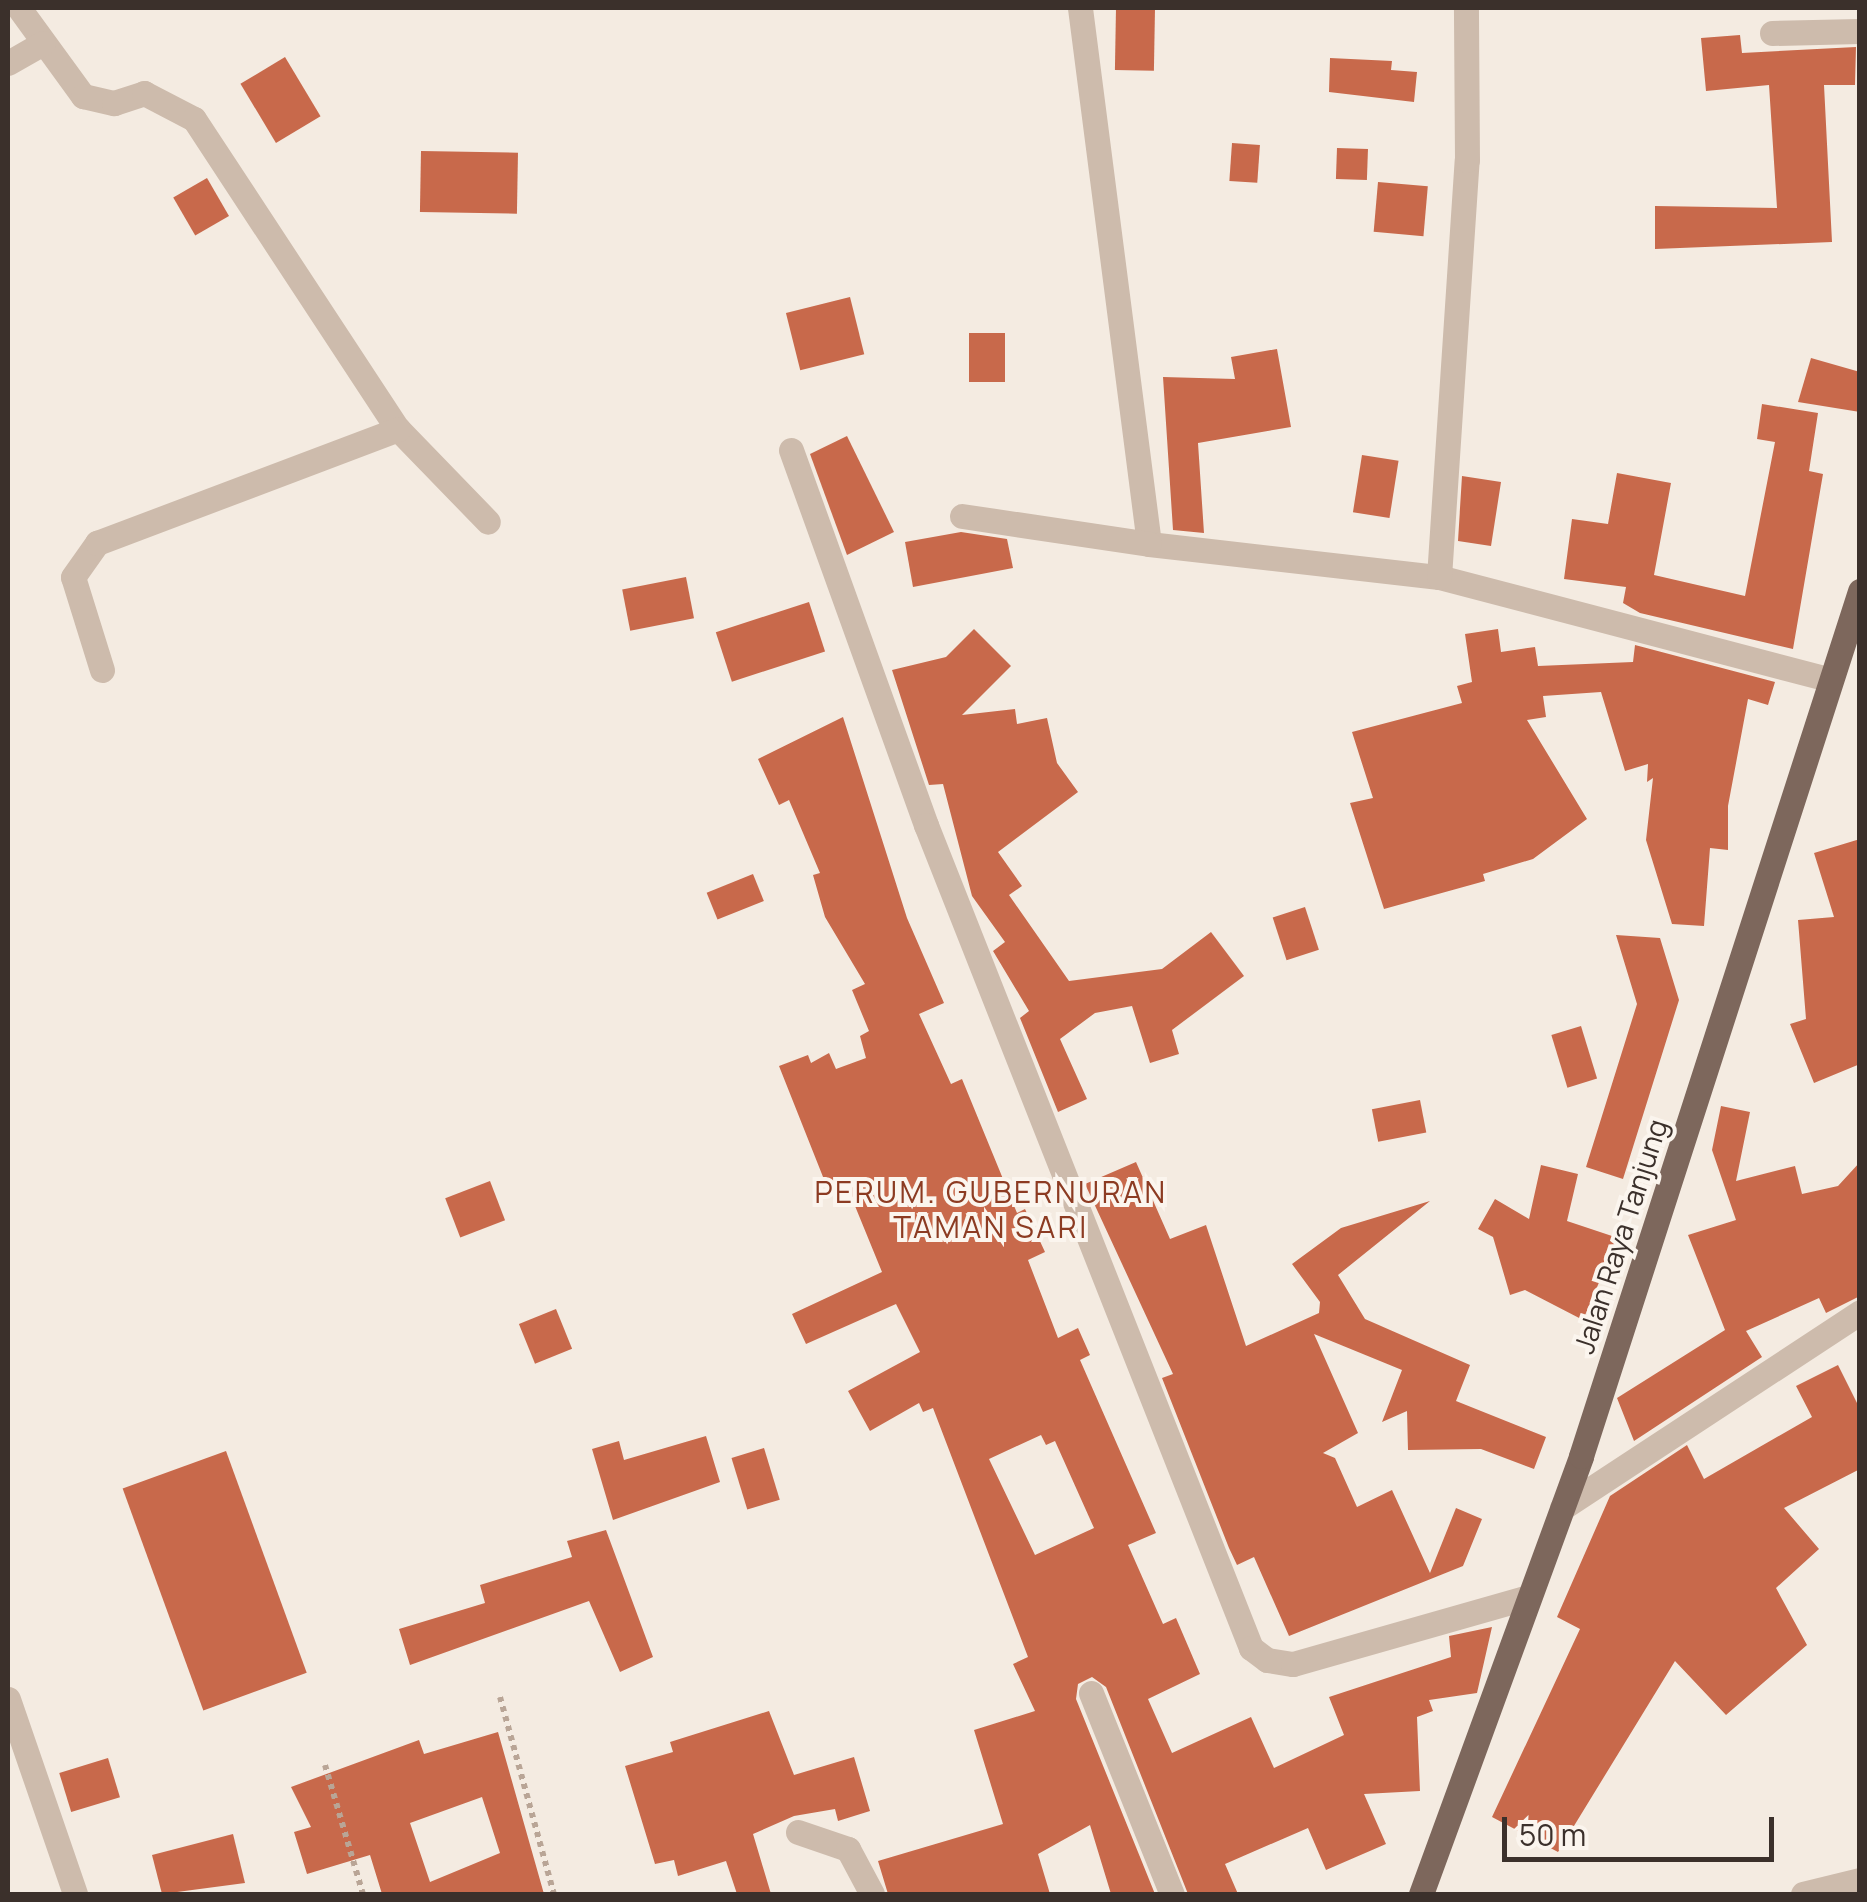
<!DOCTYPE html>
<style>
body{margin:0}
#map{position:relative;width:1867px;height:1902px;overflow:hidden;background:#f4ebe1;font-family:Manrope,sans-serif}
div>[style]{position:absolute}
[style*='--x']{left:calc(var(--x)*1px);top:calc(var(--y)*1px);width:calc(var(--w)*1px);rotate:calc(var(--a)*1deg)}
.building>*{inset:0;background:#c8694b;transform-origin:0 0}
.path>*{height:6px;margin-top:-3px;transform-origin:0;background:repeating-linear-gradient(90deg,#b9a596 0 5px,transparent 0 10px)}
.minor>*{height:25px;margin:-12.5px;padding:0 12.5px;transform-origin:12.5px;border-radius:12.5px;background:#cdbbac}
.tertiary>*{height:25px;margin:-12.5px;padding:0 12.5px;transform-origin:12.5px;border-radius:12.5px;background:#cdbbac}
.primary>*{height:25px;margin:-12.5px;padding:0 12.5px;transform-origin:12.5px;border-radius:12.5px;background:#7d675c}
span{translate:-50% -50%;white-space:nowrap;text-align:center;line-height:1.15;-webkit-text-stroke:8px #fbf5ee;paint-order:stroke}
.street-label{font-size:28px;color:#3b302b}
.neighbourhood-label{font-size:30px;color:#8c3b22;letter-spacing:2.5px}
.frame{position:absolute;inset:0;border:10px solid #3b302b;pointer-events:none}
.scale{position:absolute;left:1502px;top:1817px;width:272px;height:45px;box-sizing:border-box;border:5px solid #3b302b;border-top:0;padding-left:12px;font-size:30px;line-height:35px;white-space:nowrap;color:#3b302b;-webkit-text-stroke:8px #fbf5ee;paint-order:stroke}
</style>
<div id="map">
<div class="building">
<i style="left:1116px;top:8px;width:39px;height:62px;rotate:1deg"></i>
<i style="clip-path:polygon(1740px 35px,1742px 53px,1856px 47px,1855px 85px,1824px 85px,1832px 242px,1655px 249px,1655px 206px,1777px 208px,1769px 85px,1706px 91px,1701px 38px)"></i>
<i style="left:285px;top:57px;width:69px;height:52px;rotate:59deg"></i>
<i style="clip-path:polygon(1330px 58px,1392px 61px,1391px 70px,1417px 72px,1414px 102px,1329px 92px)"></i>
<i style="left:1232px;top:143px;width:28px;height:38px;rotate:4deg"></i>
<i style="left:1337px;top:148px;width:31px;height:31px;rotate:2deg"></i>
<i style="left:421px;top:151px;width:97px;height:61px;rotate:1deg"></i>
<i style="left:207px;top:178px;width:44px;height:39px;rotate:60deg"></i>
<i style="left:1378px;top:182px;width:50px;height:50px;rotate:5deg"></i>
<i style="left:850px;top:297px;width:59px;height:66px;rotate:76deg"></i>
<i style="left:969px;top:333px;width:36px;height:49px"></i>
<i style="clip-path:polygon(1277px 349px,1291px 427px,1198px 443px,1204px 533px,1173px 530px,1163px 377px,1235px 379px,1231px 357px)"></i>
<i style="clip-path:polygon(1811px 358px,1860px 372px,1860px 412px,1798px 402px)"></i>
<i style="clip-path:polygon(1762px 404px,1818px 413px,1809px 471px,1823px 474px,1793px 649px,1640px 613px,1623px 603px,1626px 587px,1564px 579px,1572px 519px,1608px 524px,1617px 473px,1671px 483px,1654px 575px,1745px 596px,1775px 442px,1757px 439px)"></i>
<i style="clip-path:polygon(847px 436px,894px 532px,847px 555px,810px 454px)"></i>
<i style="left:1362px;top:455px;width:37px;height:58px;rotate:9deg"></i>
<i style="clip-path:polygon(1462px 476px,1501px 482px,1491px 546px,1458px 541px)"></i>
<i style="clip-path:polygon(961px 532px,1007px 539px,1013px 568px,913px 587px,905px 542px)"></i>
<i style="left:686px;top:577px;width:42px;height:65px;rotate:79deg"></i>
<i style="left:809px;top:602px;width:52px;height:98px;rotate:72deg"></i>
<i style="clip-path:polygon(974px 629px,1011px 666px,962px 715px,1015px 709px,1017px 724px,1047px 718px,1057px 763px,1078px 792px,998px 852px,1022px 886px,1009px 895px,1069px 981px,1162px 969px,1211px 932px,1244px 976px,1172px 1030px,1179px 1054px,1150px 1063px,1132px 1006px,1095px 1013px,1060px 1039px,1087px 1099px,1058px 1112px,1020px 1018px,1029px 1011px,993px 951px,1005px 942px,972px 896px,943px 784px,929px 785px,892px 670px,946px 657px)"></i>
<i style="clip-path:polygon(1498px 629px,1501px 652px,1535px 647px,1538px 666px,1633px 662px,1635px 645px,1775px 682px,1768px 705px,1748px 699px,1728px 806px,1728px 850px,1710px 848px,1704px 926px,1672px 924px,1646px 840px,1653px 778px,1647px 782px,1648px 764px,1625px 771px,1601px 692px,1543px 696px,1546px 717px,1527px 720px,1587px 819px,1533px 859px,1483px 874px,1485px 881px,1384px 909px,1350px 803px,1373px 798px,1352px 732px,1462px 703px,1457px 686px,1472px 682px,1465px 634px)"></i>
<i style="clip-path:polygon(evenodd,843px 717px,907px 918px,944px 1003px,919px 1014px,951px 1084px,962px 1079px,1017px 1213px,1025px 1209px,1045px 1252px,1028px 1260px,1058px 1338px,1078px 1328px,1090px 1355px,1080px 1360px,1156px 1533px,1128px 1545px,1163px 1624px,1176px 1618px,1200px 1674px,1148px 1699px,1172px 1753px,1251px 1717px,1274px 1768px,1344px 1735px,1329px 1697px,1451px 1657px,1449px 1636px,1492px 1627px,1477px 1693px,1429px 1700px,1433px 1711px,1417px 1717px,1420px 1791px,1364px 1794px,1386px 1844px,1326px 1870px,1308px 1828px,1225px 1864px,1238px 1894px,1188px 1894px,1106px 1687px,1092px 1677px,1078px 1684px,1076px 1699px,1155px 1894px,1111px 1894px,1090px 1825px,1038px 1854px,1050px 1894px,888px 1894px,878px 1861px,1003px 1824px,974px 1730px,1035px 1711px,1013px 1664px,1028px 1657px,933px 1408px,923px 1412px,919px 1403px,870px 1431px,848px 1391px,920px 1352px,896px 1304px,806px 1344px,792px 1314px,882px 1272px,846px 1184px,829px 1192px,779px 1066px,808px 1055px,811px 1063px,829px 1053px,836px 1069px,866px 1058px,860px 1036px,869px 1031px,852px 990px,865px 984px,825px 917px,813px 875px,820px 873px,789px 800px,779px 805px,758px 759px,843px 717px,1041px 1435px,1046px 1445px,1055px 1441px,1094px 1528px,1035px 1555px,989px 1459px,1041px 1435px)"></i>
<i style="clip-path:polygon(1860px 839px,1860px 1064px,1814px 1083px,1790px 1024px,1806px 1019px,1798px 920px,1834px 917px,1814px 853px)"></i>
<i style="left:753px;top:874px;width:29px;height:50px;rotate:68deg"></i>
<i style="left:1305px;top:907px;width:45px;height:34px;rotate:72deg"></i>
<i style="clip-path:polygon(1616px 935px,1660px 938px,1679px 1000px,1623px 1179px,1586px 1167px,1637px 1004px)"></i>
<i style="left:1581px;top:1026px;width:55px;height:31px;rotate:73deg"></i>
<i style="left:1420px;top:1100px;width:33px;height:49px;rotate:79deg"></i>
<i style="clip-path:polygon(1721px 1106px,1750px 1112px,1736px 1181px,1795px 1166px,1802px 1194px,1838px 1186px,1860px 1162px,1860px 1296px,1826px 1313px,1819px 1298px,1746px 1331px,1762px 1357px,1634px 1441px,1617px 1398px,1725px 1330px,1688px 1235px,1736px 1220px,1712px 1150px)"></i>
<i style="clip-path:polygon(1136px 1162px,1170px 1239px,1206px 1225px,1246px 1346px,1319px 1313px,1320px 1302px,1292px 1264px,1341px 1228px,1430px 1201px,1338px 1275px,1365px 1319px,1470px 1365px,1456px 1401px,1546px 1437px,1534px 1469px,1481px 1449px,1408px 1450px,1407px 1411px,1382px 1422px,1402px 1370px,1314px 1334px,1358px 1433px,1323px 1453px,1335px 1458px,1357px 1507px,1392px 1490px,1430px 1573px,1456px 1508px,1482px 1519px,1463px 1566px,1289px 1636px,1254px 1557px,1237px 1565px,1229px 1548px,1162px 1378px,1173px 1374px,1085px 1184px)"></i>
<i style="clip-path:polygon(1541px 1165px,1578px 1174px,1567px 1221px,1618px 1238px,1583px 1320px,1525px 1290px,1510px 1295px,1493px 1237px,1478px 1229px,1495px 1199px,1529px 1219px)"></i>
<i style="left:490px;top:1181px;width:42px;height:48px;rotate:69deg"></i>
<i style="left:556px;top:1309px;width:43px;height:40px;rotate:68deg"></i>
<i style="clip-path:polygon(1838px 1365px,1860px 1409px,1860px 1469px,1784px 1508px,1819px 1549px,1776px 1588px,1807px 1645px,1726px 1715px,1675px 1661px,1558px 1852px,1492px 1817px,1580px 1629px,1557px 1617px,1610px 1496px,1687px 1445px,1704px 1479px,1812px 1417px,1796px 1386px)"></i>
<i style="clip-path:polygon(706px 1436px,720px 1482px,613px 1520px,592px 1449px,619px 1441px,624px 1460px)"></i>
<i style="left:764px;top:1448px;width:54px;height:34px;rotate:73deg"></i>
<i style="left:226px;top:1451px;width:236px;height:110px;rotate:70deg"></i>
<i style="clip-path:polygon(606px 1530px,653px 1657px,620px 1672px,589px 1601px,410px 1665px,399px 1629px,485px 1603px,480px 1585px,572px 1557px,567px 1541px)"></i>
<i style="clip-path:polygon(769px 1711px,794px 1775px,854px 1757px,870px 1811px,838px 1821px,835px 1809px,794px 1816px,753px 1834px,771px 1894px,737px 1894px,726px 1861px,678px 1876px,674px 1860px,655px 1864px,625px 1766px,673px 1752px,670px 1742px)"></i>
<i style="clip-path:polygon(evenodd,498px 1732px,544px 1894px,382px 1894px,370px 1855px,307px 1874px,294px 1832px,311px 1827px,291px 1787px,419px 1740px,424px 1754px,498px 1732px,482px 1797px,500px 1853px,430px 1882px,410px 1823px,482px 1797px)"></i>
<i style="left:108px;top:1758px;width:41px;height:51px;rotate:73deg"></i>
<i style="clip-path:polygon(233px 1834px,245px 1883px,162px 1894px,152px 1855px)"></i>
</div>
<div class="path">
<i style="--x:500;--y:1697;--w:204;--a:74.7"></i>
<i style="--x:325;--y:1765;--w:134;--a:73.6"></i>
</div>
<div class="minor">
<i style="--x:19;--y:8;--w:109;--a:54"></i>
<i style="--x:83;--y:96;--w:32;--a:13"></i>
<i style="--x:114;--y:103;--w:32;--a:-18"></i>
<i style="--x:144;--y:93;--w:56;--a:27.5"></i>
<i style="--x:194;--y:119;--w:371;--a:56.7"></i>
<i style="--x:398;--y:429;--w:129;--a:45.9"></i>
<i style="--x:1080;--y:8;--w:540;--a:82.66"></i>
<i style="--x:1149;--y:544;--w:292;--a:6.5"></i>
<i style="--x:1439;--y:577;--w:405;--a:14.7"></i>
<i style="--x:1772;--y:33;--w:88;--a:-1.3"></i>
<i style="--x:8;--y:63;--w:40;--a:-29.7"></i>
<i style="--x:791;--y:450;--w:399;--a:70.2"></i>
<i style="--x:926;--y:825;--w:885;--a:68.45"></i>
<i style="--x:1251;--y:1648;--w:20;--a:37"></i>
<i style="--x:1267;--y:1660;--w:26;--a:9"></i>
<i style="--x:1293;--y:1664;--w:240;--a:-15.9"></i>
<i style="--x:962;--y:516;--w:189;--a:8.5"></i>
<i style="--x:1439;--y:577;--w:418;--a:-86.2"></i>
<i style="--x:1467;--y:160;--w:152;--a:-90.4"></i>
<i style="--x:102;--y:670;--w:97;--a:-107.3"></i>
<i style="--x:73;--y:577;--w:42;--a:-54.8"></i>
<i style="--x:97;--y:543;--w:322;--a:-20.7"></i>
<i style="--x:1562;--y:1508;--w:357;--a:-33.3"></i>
<i style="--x:1091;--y:1693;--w:217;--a:68.1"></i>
<i style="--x:798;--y:1832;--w:53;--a:18.8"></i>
<i style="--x:848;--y:1849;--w:51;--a:61.9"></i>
<i style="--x:1803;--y:1894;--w:59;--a:-13.8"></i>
</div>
<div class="tertiary">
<i style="--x:8;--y:1699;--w:206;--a:71"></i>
</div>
<div class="primary">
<i style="--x:1421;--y:1894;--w:466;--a:-69.9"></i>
<i style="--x:1581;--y:1456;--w:909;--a:-72.12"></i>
</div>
<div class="street-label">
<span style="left:1620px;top:1236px;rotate:-72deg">Jalan Raya Tanjung</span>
</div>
<div class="neighbourhood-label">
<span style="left:991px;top:1209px">PERUM. GUBERNURAN<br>TAMAN SARI</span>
</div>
<div class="frame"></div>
<div class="scale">50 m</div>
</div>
